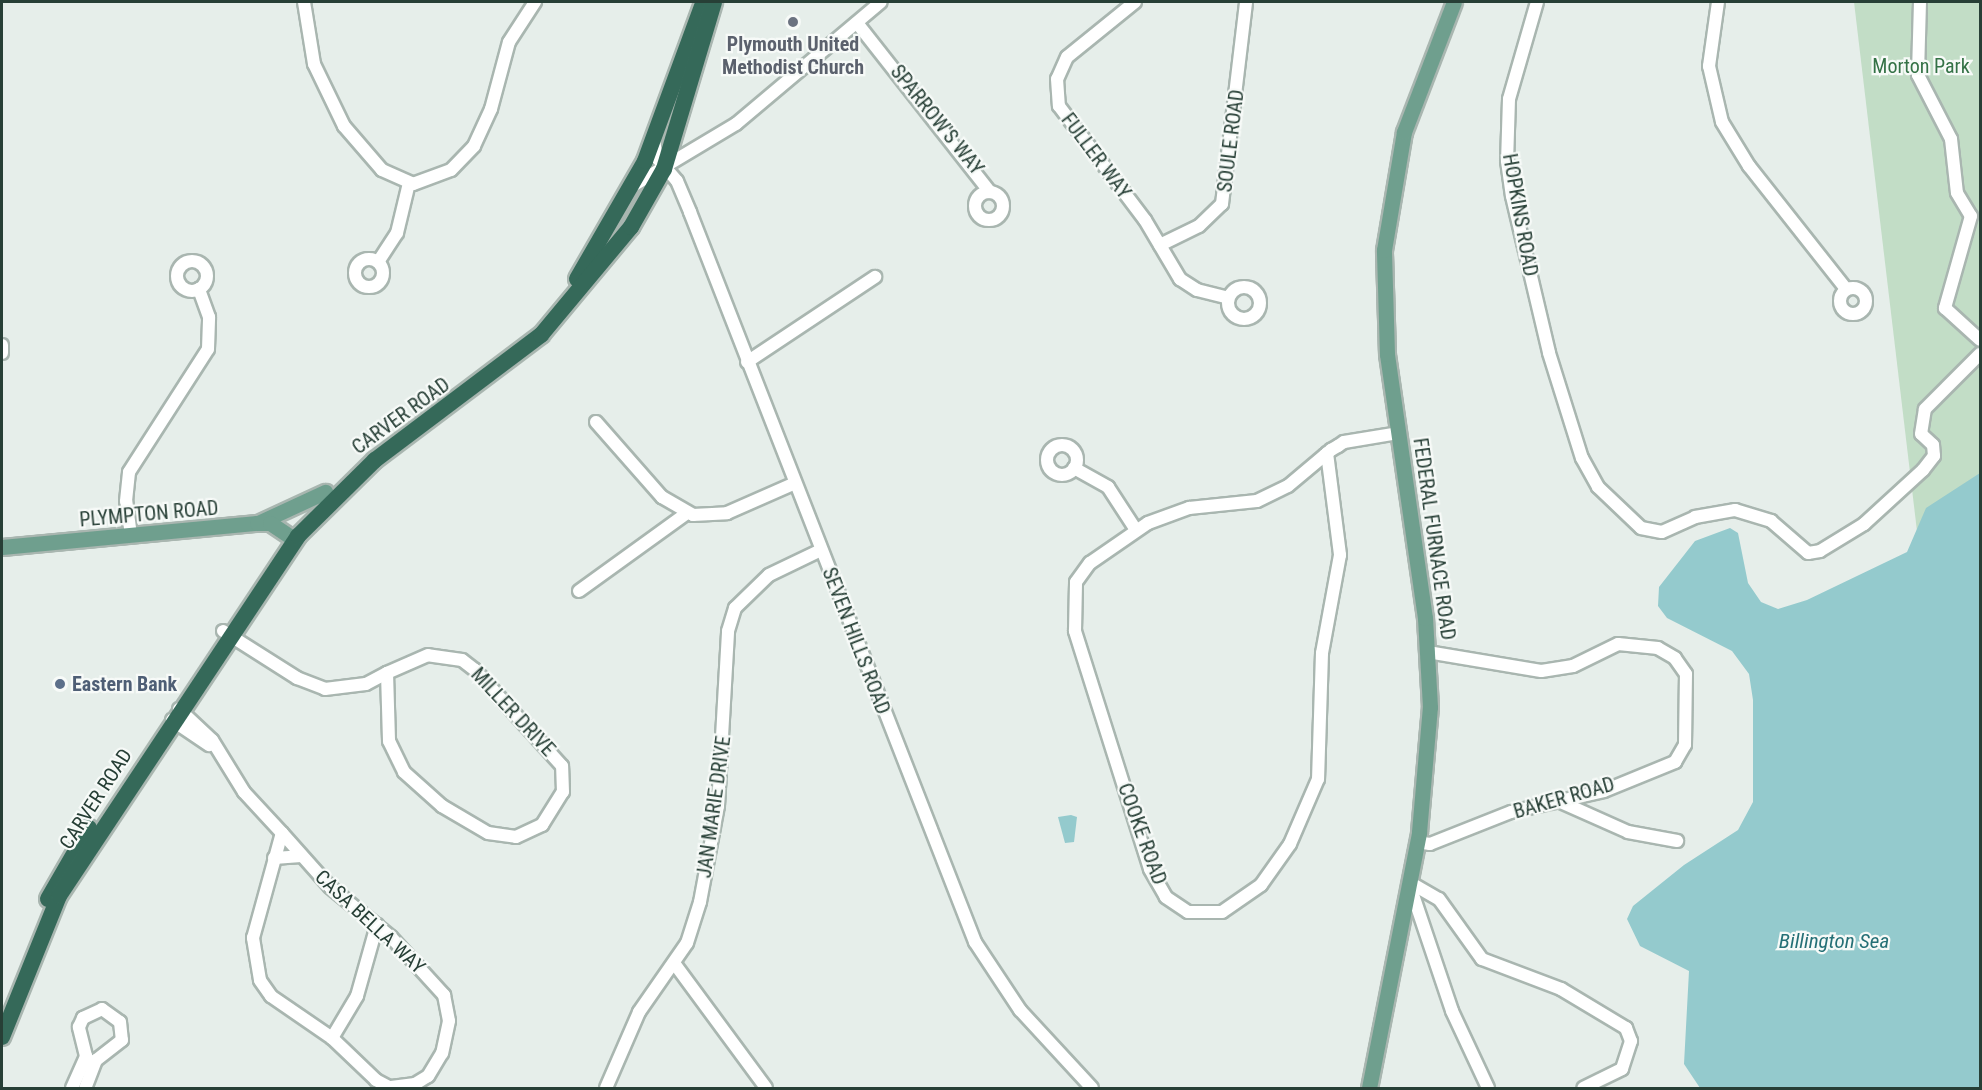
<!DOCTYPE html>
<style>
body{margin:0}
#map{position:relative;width:1982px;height:1090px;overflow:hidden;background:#e6eeea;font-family:"Roboto Condensed",sans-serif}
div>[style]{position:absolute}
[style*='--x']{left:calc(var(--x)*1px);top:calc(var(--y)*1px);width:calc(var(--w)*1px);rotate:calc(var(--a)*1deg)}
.green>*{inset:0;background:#c2ddc6}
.water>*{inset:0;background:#94cacd}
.roads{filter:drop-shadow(2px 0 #a9b6b0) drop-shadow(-2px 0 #a9b6b0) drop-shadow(0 2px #a9b6b0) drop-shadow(0 -2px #a9b6b0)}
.minor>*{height:12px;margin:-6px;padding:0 6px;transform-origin:6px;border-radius:6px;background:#fff}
.minor>.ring{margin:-6px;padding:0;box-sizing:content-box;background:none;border:12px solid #fff;border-radius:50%}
.major>*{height:15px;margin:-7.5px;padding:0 7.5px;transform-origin:7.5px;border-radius:7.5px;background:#6f9f8e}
.highway>*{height:16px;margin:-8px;padding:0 8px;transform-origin:8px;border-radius:8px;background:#356959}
.dots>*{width:16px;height:16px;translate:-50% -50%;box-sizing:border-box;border:3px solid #f7faf8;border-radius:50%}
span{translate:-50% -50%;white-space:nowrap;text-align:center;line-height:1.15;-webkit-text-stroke:4.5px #f7faf8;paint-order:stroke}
.worship-label{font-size:20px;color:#5b616d;font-weight:700}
.park-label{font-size:20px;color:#347246}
.street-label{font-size:20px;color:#273f36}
.service-label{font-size:20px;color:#4e5e75;font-weight:700}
.left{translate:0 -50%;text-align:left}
.water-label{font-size:21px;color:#257076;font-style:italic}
.frame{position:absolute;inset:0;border:3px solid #273f36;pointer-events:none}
</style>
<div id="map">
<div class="green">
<i style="clip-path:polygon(1854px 2px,1980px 2px,1980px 488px,1919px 548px)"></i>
</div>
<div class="water">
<i style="clip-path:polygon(1980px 473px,1980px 1088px,1700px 1088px,1684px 1064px,1689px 971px,1640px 946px,1627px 919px,1633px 906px,1684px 865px,1738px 830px,1753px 802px,1753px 700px,1749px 674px,1732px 651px,1667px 618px,1658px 606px,1659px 587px,1695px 541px,1730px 528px,1738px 533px,1748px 583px,1761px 602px,1778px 609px,1807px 600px,1907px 552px,1926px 508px)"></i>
<i style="clip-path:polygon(1071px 815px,1077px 817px,1074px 842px,1065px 843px,1058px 817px)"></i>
</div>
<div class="roads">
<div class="minor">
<i style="--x:304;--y:2;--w:63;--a:80.8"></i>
<i style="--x:314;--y:64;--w:69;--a:64.2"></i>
<i style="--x:344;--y:126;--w:58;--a:49.2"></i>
<i style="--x:382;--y:170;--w:34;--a:24"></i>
<i style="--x:413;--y:184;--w:40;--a:-20.2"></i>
<i style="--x:451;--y:170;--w:33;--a:-46"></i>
<i style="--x:474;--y:146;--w:41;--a:-65.3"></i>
<i style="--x:491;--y:109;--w:69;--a:-75"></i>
<i style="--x:509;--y:42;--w:48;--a:-57"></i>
<i style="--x:1135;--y:2;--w:87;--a:141"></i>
<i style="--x:1067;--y:57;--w:24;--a:114"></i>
<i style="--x:1057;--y:79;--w:27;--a:86"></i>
<i style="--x:1059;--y:106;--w:143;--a:53"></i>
<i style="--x:1145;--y:220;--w:69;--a:59.3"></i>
<i style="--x:1180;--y:279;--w:20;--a:33"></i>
<i style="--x:1197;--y:290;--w:32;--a:14"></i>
<i style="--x:1537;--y:2;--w:101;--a:106.1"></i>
<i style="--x:1509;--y:99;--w:62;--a:91.8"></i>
<i style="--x:1507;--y:161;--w:35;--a:82"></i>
<i style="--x:1512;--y:196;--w:161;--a:76.7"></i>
<i style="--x:1549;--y:353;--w:110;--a:72.6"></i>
<i style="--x:1582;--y:458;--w:33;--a:61"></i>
<i style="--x:1598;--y:487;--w:59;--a:43.6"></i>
<i style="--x:1641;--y:528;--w:21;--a:11"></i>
<i style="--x:1662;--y:532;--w:36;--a:-24"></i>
<i style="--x:1695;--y:517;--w:41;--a:-9.9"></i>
<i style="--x:1735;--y:510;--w:38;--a:17"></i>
<i style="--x:1771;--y:521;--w:49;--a:40.9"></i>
<i style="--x:1808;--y:553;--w:12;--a:-9"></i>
<i style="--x:1820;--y:551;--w:52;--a:-31.5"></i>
<i style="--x:1864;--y:524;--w:80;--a:-42.5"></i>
<i style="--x:1923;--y:470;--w:18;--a:-52"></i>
<i style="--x:1934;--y:456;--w:11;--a:-95"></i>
<i style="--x:1933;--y:445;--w:16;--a:-137"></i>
<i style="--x:1921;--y:434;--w:25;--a:-81"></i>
<i style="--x:1925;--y:409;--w:78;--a:-45"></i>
<i style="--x:1718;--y:2;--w:65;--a:98"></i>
<i style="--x:1709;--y:66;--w:57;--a:76.9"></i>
<i style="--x:1722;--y:122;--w:52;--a:58.5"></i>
<i style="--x:1749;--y:166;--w:157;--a:51.7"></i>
<i style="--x:1920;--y:2;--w:73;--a:91.6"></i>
<i style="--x:1918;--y:75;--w:72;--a:62.7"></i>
<i style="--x:1951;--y:139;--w:54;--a:83.7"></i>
<i style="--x:1957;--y:193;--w:27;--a:59"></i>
<i style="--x:1971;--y:216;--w:96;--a:105.8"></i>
<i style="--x:1945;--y:308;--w:47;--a:42.4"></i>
<i style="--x:857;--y:23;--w:215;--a:51.8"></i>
<i style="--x:654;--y:140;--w:18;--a:81"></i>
<i style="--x:657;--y:158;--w:30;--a:49"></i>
<i style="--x:677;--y:181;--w:34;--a:67"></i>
<i style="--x:690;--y:212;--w:784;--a:68.67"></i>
<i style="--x:975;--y:942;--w:82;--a:56.5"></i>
<i style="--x:1020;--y:1010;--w:106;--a:47.3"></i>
<i style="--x:634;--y:185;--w:119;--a:-30.9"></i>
<i style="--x:736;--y:124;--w:189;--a:-40.1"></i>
<i class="ring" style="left:975px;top:192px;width:16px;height:16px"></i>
<i style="--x:1160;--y:245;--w:43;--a:-26"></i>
<i style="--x:1199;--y:226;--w:32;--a:-44"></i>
<i style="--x:1222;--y:204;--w:203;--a:-83.2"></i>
<i class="ring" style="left:355px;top:259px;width:16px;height:16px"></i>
<i class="ring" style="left:177px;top:261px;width:18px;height:18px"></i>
<i style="--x:378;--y:262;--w:35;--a:-57"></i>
<i style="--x:397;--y:233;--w:51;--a:-76.5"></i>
<i class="ring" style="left:1228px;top:287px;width:20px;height:20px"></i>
<i class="ring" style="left:1840px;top:288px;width:14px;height:14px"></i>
<i style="--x:2;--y:345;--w:8;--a:90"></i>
<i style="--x:747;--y:362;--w:154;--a:-33.6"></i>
<i style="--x:596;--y:422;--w:100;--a:48.7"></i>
<i style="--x:662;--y:497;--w:36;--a:30"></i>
<i style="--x:693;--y:515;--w:34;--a:-3"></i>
<i style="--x:727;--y:513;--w:74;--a:-23.8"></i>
<i class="ring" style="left:1047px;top:445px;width:18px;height:18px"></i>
<i style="--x:1327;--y:453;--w:103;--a:82.7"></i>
<i style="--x:1340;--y:555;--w:100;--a:100.4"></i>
<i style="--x:1322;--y:653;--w:126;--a:91.8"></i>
<i style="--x:1318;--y:779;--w:71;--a:113.3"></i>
<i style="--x:1290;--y:844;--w:50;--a:125.3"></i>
<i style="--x:1261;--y:885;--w:47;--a:145.3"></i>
<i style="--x:1222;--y:912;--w:34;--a:180"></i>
<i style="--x:1188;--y:912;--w:27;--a:-146"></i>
<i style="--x:1166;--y:897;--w:32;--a:-120"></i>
<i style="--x:1150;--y:869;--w:250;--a:-107.5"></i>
<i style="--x:1075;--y:631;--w:49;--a:-88.8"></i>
<i style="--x:1076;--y:582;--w:24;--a:-54"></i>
<i style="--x:1090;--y:563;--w:70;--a:-34.6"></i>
<i style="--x:1148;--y:523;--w:44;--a:-20.1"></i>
<i style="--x:1189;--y:508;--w:68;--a:-5.9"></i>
<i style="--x:1257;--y:501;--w:34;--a:-26"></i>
<i style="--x:1288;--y:486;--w:48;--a:-40"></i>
<i style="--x:1325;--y:455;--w:8;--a:-40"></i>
<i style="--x:1331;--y:450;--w:8;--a:-30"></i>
<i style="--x:1338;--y:446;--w:7;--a:-34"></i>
<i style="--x:1344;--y:442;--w:56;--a:-9.3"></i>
<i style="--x:1074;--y:468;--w:39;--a:29"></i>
<i style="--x:1108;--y:487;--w:51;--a:56.9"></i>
<i style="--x:131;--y:535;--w:34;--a:-98"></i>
<i style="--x:126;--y:501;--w:29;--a:-84"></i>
<i style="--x:129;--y:472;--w:146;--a:-57.3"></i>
<i style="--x:208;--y:349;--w:32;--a:-88"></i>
<i style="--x:209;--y:317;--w:30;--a:-110"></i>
<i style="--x:579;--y:591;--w:133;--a:-35.8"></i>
<i style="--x:223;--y:631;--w:88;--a:32.4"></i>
<i style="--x:297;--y:678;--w:30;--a:21"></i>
<i style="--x:325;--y:689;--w:41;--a:-7"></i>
<i style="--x:366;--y:684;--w:24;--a:-28"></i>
<i style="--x:387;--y:673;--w:68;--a:88.3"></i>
<i style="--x:389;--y:741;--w:34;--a:64"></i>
<i style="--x:404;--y:772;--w:51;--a:41.8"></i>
<i style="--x:442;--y:806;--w:53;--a:30.4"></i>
<i style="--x:488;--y:833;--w:28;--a:8"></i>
<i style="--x:516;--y:837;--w:29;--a:-25"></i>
<i style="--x:542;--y:825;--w:39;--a:-58"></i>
<i style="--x:563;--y:792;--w:26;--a:-92"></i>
<i style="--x:562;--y:766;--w:130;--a:-132.2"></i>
<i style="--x:475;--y:670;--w:16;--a:-142"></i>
<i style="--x:462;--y:660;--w:34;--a:-172"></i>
<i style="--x:428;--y:655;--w:45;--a:156.3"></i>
<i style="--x:179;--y:709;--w:45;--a:43.2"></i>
<i style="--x:212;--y:740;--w:61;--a:58.4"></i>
<i style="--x:244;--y:792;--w:56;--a:47.2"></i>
<i style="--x:282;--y:833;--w:72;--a:48.4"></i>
<i style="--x:330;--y:887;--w:79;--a:39.3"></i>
<i style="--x:391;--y:937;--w:79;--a:47.6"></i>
<i style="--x:444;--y:995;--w:26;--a:79"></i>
<i style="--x:449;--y:1021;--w:33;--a:102"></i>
<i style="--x:442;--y:1053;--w:27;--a:121"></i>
<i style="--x:428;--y:1076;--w:15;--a:148"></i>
<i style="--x:415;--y:1084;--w:26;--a:173"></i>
<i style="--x:389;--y:1087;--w:15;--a:-152"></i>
<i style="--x:376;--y:1080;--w:61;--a:-136.3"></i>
<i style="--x:332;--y:1038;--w:74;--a:-145.5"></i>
<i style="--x:271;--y:996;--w:19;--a:-125"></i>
<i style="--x:260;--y:980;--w:43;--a:-99.5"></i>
<i style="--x:253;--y:938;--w:109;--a:-74.6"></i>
<i style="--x:172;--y:720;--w:45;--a:34"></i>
<i style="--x:1563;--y:803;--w:71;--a:24"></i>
<i style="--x:1628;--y:832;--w:50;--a:10.4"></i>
<i style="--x:1417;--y:842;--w:13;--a:9"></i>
<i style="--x:1430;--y:844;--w:87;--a:-21.6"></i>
<i style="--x:1511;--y:812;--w:95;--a:-12.7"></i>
<i style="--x:1604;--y:791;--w:77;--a:-22.2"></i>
<i style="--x:1675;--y:762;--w:20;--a:-60"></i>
<i style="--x:1685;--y:745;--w:71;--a:-89.2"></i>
<i style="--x:1686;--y:674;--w:19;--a:-125"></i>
<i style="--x:1675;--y:658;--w:20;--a:-150"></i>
<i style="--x:1658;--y:648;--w:40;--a:-174.3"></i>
<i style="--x:1618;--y:644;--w:50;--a:153.9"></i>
<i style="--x:1573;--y:666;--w:32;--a:171"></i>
<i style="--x:1541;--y:671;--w:115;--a:-170.5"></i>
<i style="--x:274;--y:858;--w:27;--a:-4"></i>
<i style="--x:1409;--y:882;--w:34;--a:30"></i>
<i style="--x:1439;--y:899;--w:74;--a:54.4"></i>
<i style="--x:1482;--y:959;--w:85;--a:20.8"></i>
<i style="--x:1561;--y:989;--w:76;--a:31"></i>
<i style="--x:1626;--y:1028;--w:14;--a:69"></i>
<i style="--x:1631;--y:1041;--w:29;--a:108"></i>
<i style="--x:1622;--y:1069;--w:43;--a:154"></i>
<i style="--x:1409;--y:883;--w:135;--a:71.4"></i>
<i style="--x:1452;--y:1011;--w:85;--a:64.9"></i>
<i style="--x:674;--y:963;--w:155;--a:53.6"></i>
<i style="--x:332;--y:1038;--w:49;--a:-59.2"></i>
<i style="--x:357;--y:996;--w:74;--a:-74.3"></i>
<i style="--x:72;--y:1088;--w:35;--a:-66"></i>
<i style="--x:86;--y:1056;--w:30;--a:-104"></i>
<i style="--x:79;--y:1027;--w:10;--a:-66"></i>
<i style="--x:83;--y:1018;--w:21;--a:-25"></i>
<i style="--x:102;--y:1009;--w:22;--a:36"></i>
<i style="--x:120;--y:1022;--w:18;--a:84"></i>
<i style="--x:122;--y:1040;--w:33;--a:142"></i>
<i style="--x:96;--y:1060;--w:30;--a:111"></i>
<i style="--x:606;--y:1088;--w:83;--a:-66.5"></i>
<i style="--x:639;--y:1012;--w:84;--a:-55.2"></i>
<i style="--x:687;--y:943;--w:43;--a:-72.4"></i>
<i style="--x:700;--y:902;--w:98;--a:-79.4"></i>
<i style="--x:718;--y:806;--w:175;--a:-86.7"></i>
<i style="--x:728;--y:631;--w:24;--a:-73"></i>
<i style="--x:735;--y:608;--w:47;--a:-44.1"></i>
<i style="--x:769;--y:575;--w:58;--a:-25.7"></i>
</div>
<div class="major">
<i style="--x:260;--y:522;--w:72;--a:-24.8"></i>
<i style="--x:2;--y:547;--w:256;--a:-5.4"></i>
<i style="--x:257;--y:523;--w:13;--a:0"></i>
<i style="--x:270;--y:523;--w:30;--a:34"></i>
<i style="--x:1369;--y:1088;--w:261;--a:-78.9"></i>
<i style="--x:1419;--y:832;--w:125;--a:-85"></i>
<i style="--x:1430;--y:707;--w:89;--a:-93.2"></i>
<i style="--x:1425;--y:618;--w:267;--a:-98.2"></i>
<i style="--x:1387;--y:354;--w:104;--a:-91.7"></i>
<i style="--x:1384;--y:250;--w:120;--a:-80.4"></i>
<i style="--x:1404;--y:132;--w:139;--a:-69"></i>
</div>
<div class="highway">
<i style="--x:577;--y:279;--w:136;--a:-60"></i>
<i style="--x:645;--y:161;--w:165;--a:-69.8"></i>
<i style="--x:48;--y:899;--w:82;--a:-60"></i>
<i style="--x:2;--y:1037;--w:152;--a:-68"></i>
<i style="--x:59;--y:896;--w:432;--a:-56.4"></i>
<i style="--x:298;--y:536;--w:108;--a:-44.6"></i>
<i style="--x:375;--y:460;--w:208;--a:-37"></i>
<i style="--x:541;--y:335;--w:141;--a:-50.2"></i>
<i style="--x:631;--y:227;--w:67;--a:-60.4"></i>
<i style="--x:664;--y:169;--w:174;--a:-73.3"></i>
</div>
</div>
<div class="dots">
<i style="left:793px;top:22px;background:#6b7280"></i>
<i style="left:60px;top:684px;background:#5c6f8a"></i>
</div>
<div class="worship-label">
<span style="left:793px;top:56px">Plymouth United<br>Methodist Church</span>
</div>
<div class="park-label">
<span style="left:1921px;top:66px">Morton Park</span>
</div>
<div class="street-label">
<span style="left:937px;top:120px;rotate:51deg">SPARROW'S WAY</span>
<span style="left:1231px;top:141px;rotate:-83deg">SOULE ROAD</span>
<span style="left:1096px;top:156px;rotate:53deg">FULLER WAY</span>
<span style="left:1520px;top:215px;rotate:80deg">HOPKINS ROAD</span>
<span style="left:401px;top:416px;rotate:-36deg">CARVER ROAD</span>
<span style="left:149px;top:514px;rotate:-5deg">PLYMPTON ROAD</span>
<span style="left:1434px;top:539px;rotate:82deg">FEDERAL FURNACE ROAD</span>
<span style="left:856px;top:641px;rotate:69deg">SEVEN HILLS ROAD</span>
<span style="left:513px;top:712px;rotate:47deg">MILLER DRIVE</span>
<span style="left:1564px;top:798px;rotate:-16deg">BAKER ROAD</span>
<span style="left:96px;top:799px;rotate:-57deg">CARVER ROAD</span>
<span style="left:714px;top:807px;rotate:-82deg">JAN MARIE DRIVE</span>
<span style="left:1142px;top:834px;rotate:70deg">COOKE ROAD</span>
<span style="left:370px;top:922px;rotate:43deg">CASA BELLA WAY</span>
</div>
<div class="service-label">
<span class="left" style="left:72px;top:684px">Eastern Bank</span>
</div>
<div class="water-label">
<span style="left:1834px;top:941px">Billington Sea</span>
</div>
<div class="frame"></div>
</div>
